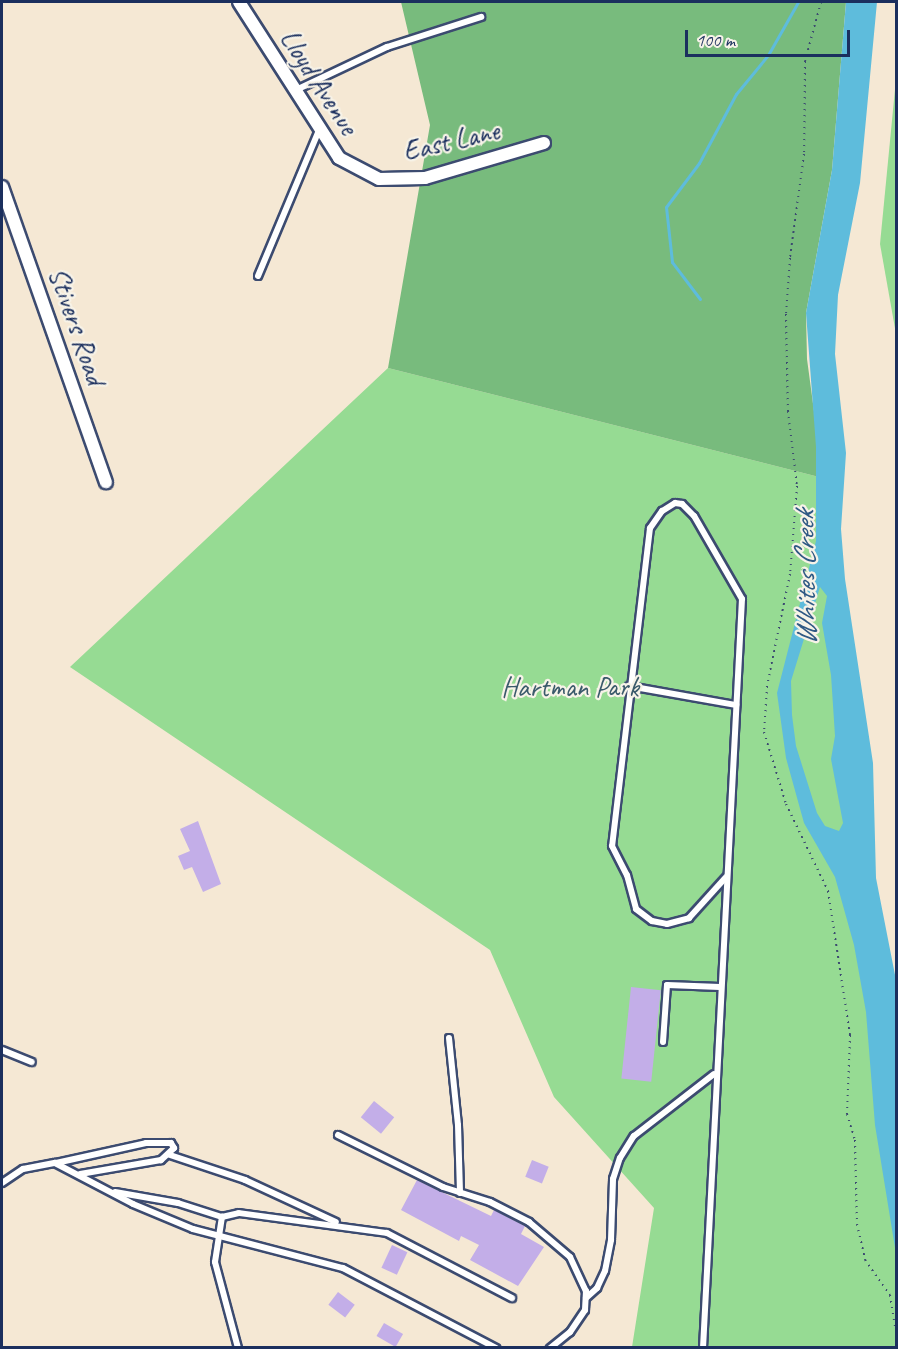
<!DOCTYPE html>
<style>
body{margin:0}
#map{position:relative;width:898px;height:1349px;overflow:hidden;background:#f5e8d4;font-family:Caveat,sans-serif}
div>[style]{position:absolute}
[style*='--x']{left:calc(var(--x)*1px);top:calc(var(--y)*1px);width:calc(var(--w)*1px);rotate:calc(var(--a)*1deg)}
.green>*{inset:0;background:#96db93}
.forest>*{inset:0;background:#78bb7d}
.water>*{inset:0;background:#5ebcdc}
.stream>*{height:3px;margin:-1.5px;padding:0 1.5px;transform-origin:1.5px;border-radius:1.5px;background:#5ebcdc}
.building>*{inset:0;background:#c3aee8;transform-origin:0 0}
.path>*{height:2px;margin-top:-1px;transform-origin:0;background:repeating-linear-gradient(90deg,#3c4b70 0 1.5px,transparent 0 6px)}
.roads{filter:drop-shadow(2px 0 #3c4b70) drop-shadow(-2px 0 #3c4b70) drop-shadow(0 2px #3c4b70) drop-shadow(0 -2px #3c4b70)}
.lane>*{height:6px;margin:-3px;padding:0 3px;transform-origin:3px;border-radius:3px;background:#fff}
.street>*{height:12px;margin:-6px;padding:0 6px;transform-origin:6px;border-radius:6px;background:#fff}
span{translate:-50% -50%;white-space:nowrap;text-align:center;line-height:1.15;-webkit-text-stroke:4.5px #f7f3e8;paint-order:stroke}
.street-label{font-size:28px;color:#1b2f5e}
.park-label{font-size:28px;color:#3a5a6b}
.water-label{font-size:30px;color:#2f5984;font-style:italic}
.frame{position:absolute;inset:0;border:3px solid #1b2f5e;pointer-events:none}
.scale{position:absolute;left:685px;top:30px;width:165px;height:27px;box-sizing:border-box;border:3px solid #1b2f5e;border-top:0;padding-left:8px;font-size:18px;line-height:21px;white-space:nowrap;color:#1b2f5e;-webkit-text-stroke:4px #f7f3e8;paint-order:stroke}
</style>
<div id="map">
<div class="green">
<i style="clip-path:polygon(896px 79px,896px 334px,880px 244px)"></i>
<i style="clip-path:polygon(388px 368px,823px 478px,896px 1089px,896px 1347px,632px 1347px,654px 1208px,554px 1097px,490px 950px,70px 667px)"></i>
</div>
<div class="forest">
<i style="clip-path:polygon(401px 2px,846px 2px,832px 170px,806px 313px,807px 359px,823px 478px,388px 368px,430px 125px)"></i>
</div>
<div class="water">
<i style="clip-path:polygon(evenodd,846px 2px,877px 2px,860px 183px,838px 295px,835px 354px,846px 453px,841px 529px,845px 579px,873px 763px,876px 878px,896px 980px,896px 1254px,875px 1125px,866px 1012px,854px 945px,835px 877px,804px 823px,786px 758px,777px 693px,816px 541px,816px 447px,806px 313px,832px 170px,846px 2px,820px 587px,827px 596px,822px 623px,831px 675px,835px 736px,831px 759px,843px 823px,839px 831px,825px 826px,817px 813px,796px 746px,792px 715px,791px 681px,820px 587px)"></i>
</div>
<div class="stream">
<i style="--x:700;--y:299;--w:46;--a:-127.1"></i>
<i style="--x:672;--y:262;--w:55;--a:-96.2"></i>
<i style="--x:666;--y:207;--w:55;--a:-53.1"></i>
<i style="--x:699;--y:163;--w:78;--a:-61.8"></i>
<i style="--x:736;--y:94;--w:50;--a:-50.6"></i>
<i style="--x:768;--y:55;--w:61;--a:-60.5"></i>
</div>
<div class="building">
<i style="clip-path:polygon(198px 821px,221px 884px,203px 892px,192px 867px,184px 870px,178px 856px,190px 851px,180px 829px)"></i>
<i style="left:631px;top:987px;width:30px;height:92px;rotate:6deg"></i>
<i style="left:374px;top:1101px;width:26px;height:21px;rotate:39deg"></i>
<i style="left:532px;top:1160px;width:18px;height:18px;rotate:22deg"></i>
<i style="clip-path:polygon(417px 1180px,491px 1216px,494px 1210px,525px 1226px,521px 1234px,544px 1247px,518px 1286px,470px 1260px,479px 1245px,461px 1236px,459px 1241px,401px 1210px)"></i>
<i style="left:392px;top:1245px;width:17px;height:25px;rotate:25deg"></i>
<i style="left:338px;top:1292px;width:21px;height:16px;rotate:37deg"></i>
<i style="left:384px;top:1323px;width:22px;height:15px;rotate:30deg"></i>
</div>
<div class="path">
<i style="--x:821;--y:2;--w:61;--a:105.2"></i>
<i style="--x:805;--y:61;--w:93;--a:90.6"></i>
<i style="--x:804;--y:154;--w:105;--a:97.7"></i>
<i style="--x:790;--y:258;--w:56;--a:94.1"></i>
<i style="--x:786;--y:314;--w:97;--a:88.8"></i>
<i style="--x:788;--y:411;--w:76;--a:83.2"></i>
<i style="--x:797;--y:486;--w:88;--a:94.5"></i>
<i style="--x:790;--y:574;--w:114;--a:101.6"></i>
<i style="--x:767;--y:686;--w:46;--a:93.7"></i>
<i style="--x:764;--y:732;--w:75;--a:73"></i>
<i style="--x:786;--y:804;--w:97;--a:64.2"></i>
<i style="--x:828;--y:891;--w:146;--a:81.3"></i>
<i style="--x:850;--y:1035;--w:79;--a:92.2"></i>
<i style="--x:847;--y:1114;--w:27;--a:73"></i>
<i style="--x:855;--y:1140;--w:84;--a:88.6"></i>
<i style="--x:857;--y:1224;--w:37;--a:77"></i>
<i style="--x:865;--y:1260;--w:43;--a:54.5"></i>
<i style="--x:890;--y:1295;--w:36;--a:81"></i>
</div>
<div class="roads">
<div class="lane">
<i style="--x:296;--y:90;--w:101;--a:-25.3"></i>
<i style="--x:387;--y:47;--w:99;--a:-17.7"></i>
<i style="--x:258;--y:276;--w:160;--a:-67.3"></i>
<i style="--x:629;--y:686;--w:109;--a:10.1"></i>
<i style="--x:449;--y:1038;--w:87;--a:84.1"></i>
<i style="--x:458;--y:1125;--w:68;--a:88.3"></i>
<i style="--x:663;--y:1042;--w:57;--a:-86"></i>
<i style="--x:667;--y:985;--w:53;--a:2.2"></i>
<i style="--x:2;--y:1050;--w:32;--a:22"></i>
<i style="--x:338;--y:1135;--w:117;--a:26.3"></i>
<i style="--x:443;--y:1187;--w:49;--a:17.7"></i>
<i style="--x:490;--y:1202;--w:44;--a:27.1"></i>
<i style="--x:529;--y:1222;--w:54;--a:40.5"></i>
<i style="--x:570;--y:1257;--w:38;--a:65"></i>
<i style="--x:586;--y:1291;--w:19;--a:93"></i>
<i style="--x:585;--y:1310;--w:27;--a:124"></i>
<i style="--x:570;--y:1332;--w:26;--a:141"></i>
<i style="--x:170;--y:1155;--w:79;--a:18.4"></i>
<i style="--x:245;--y:1180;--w:100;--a:24.8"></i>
<i style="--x:56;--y:1163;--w:92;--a:-12.5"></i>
<i style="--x:146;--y:1143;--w:25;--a:0"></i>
<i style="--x:171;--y:1143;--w:6;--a:59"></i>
<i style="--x:174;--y:1148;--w:18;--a:137"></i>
<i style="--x:161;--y:1160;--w:82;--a:170.2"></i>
<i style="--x:2;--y:1183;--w:25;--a:-34"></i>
<i style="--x:23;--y:1169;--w:33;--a:-11"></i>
<i style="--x:55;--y:1163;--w:88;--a:27.7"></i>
<i style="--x:133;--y:1204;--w:65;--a:22.6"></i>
<i style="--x:193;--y:1229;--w:155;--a:14.6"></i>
<i style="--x:343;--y:1268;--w:173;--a:27.6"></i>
<i style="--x:115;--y:1192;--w:64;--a:9.9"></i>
<i style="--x:178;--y:1203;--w:46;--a:17.7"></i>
<i style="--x:586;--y:1298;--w:15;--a:-42"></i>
<i style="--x:597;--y:1288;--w:19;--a:-65"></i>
<i style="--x:605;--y:1271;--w:32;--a:-79"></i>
<i style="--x:611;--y:1240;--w:61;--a:-88.1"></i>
<i style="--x:613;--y:1179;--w:22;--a:-72"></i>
<i style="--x:620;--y:1158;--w:26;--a:-58"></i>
<i style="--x:634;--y:1136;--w:101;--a:-37.8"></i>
<i style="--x:238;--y:1348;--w:89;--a:-105"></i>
<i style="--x:215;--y:1262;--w:46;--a:-81.2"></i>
<i style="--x:222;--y:1217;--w:17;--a:-13"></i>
<i style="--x:239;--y:1213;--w:149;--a:7.7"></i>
<i style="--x:387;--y:1233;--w:141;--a:27.5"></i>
<i style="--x:703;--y:1348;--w:750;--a:-87.02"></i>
<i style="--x:742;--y:599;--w:96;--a:-120"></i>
<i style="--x:694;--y:516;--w:17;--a:-135"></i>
<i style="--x:682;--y:504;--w:7;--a:-172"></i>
<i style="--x:675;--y:503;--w:15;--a:148"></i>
<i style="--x:662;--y:511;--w:21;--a:125"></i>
<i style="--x:650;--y:528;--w:320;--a:96.8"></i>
<i style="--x:612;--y:846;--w:33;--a:63"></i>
<i style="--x:627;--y:875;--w:35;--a:75"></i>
<i style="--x:636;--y:909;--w:20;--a:37"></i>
<i style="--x:652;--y:921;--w:15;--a:11"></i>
<i style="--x:667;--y:924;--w:23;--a:-15"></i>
<i style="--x:689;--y:918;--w:55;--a:-47.9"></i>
</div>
<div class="street">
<i style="--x:239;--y:2;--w:185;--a:57.3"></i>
<i style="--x:339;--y:158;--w:45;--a:27.7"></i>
<i style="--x:379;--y:179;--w:46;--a:-1.2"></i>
<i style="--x:425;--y:178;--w:124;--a:-16.4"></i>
<i style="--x:2;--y:187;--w:313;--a:70.6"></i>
</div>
</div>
<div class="street-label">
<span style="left:319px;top:82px;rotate:57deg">Lloyd Avenue</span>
<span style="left:451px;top:141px;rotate:-13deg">East Lane</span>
<span style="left:77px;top:326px;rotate:71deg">Stivers Road</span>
</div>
<div class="park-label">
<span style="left:570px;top:687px">Hartman Park</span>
</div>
<div class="water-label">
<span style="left:805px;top:578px;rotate:-91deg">Whites Creek</span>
</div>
<div class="frame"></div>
<div class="scale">100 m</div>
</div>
